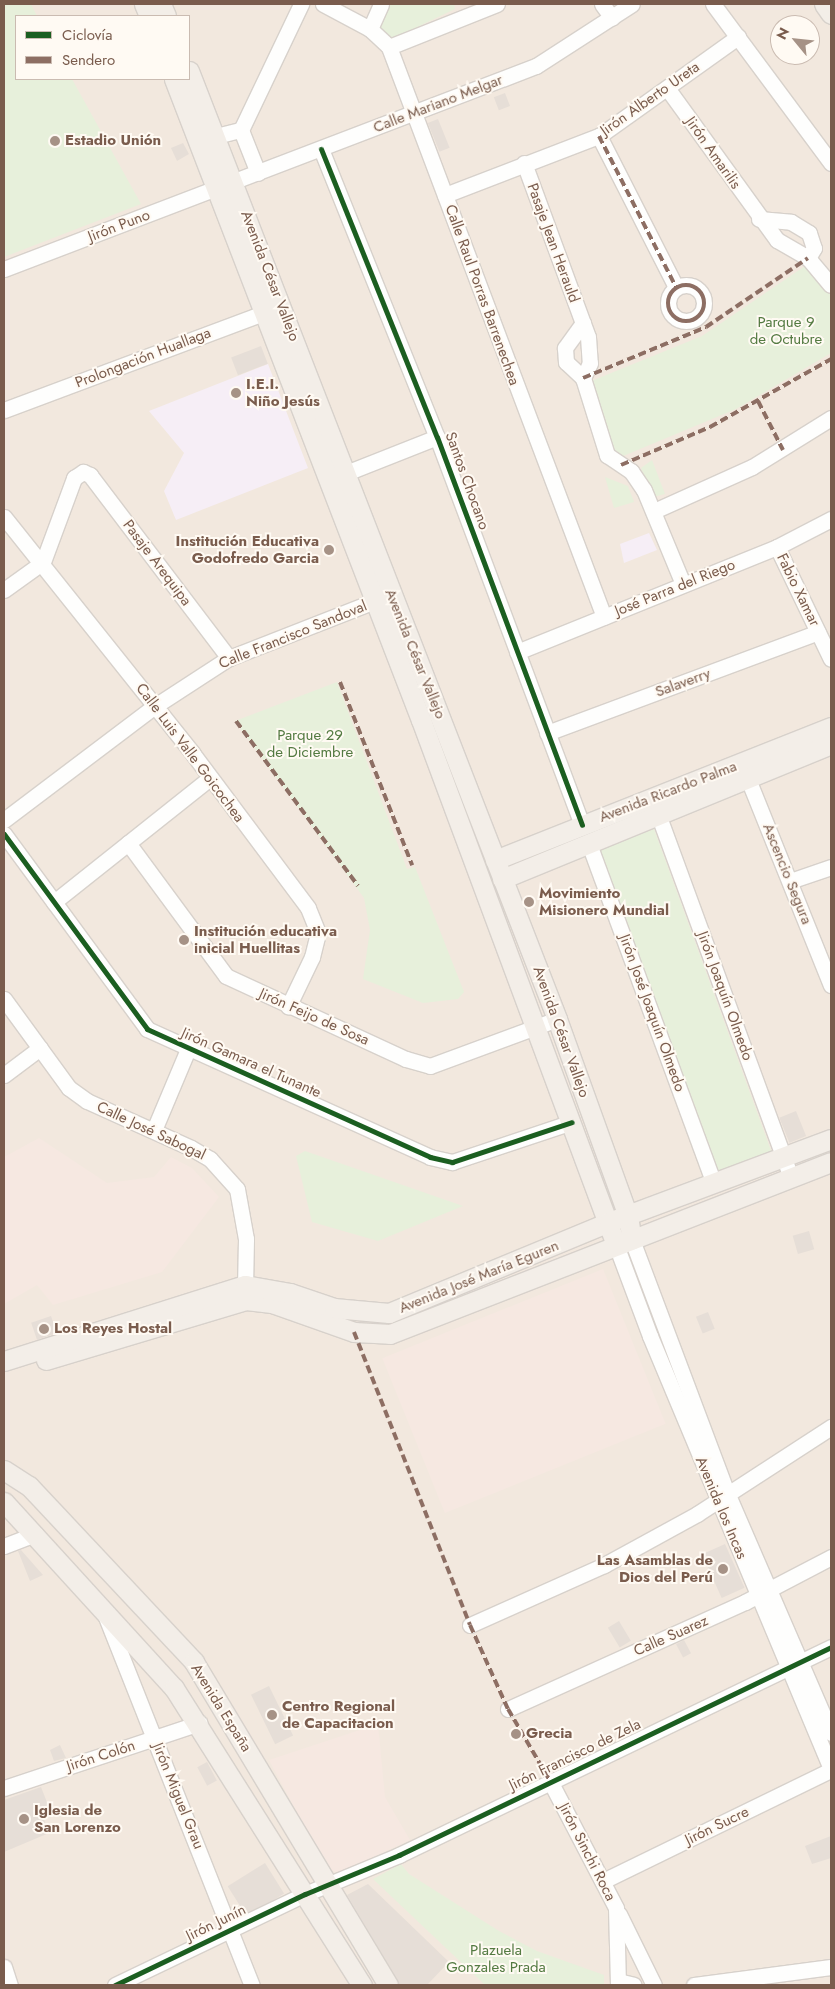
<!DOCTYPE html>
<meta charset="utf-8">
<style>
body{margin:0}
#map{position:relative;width:835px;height:1989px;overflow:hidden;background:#f9f5f0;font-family:Jost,sans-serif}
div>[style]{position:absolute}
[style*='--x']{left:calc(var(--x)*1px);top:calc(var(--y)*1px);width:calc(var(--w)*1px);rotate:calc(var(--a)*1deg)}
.residential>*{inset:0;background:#f2e8de}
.commercial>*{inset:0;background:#f6e8e1;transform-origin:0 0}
.education>*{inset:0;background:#f6eef6}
.green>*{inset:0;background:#e7f0db;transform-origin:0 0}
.building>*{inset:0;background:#e6ded7;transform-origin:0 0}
.roads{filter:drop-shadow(1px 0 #d7d1cb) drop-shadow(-1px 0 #d7d1cb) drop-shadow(0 1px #d7d1cb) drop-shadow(0 -1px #d7d1cb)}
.minor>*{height:15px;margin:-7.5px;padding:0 7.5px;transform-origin:7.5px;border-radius:7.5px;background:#fefefd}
.minor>.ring{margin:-7.5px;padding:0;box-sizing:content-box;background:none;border:15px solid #fefefd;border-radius:50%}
.major>*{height:19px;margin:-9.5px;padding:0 9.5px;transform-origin:9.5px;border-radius:9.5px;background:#f3eee8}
.quiet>*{height:4px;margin-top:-2px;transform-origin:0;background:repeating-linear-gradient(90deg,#8d6e63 0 8px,transparent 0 12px)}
.quiet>.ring{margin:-2px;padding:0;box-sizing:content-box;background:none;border:4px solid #8d6e63;border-radius:50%}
.cycleway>*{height:5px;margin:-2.5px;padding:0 2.5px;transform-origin:2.5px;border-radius:2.5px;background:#1b5e20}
.dots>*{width:14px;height:14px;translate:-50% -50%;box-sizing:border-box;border:2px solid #fffaf3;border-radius:50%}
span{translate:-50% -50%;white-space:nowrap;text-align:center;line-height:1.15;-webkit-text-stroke:4px #fffaf3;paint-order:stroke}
.street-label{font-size:15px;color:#7a5c4d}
.poi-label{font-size:15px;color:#7a5c4d;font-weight:700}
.left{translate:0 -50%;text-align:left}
.right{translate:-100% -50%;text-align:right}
.park-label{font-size:15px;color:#537a41}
.frame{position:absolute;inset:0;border:5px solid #7a5c4d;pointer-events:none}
.legend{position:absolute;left:15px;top:15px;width:175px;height:65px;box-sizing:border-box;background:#fffaf3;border:1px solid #cabbb1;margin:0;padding:6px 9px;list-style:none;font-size:15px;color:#7a5c4d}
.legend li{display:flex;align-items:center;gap:10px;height:25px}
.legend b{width:25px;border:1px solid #cabbb1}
.north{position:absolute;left:770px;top:15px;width:50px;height:50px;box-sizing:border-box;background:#fffaf3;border:1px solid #cabbb1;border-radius:50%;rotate:298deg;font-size:14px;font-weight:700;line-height:20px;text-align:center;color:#7a5c4d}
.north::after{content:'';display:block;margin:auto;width:18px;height:22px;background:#a69286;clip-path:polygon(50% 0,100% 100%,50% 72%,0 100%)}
</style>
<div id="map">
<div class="residential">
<i style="clip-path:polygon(evenodd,4px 4px,831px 4px,831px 1985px,4px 1985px,4px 4px,16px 16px,189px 16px,189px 79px,16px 79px,16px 16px,4px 4px,780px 25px,810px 25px,810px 55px,780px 55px,780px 25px)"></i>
</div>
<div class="commercial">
<i style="clip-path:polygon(39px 1138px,107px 1183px,154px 1177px,171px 1157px,192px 1168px,219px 1197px,162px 1272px,53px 1305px,37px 1285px,4px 1304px,4px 1157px)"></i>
<i style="left:603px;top:1269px;width:167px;height:238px;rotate:68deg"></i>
<i style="clip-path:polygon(378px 1724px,385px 1797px,410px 1840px,339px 1873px,326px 1868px,269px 1760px)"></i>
</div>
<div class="education">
<i style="clip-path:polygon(268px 364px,308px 468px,176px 520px,164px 491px,184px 453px,149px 411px)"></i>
<i style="clip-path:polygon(649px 533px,657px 550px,624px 563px,620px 544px)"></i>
</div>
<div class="green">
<i style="clip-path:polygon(31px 4px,37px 16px,16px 16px,16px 79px,72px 79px,141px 204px,4px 257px,4px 5px)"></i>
<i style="clip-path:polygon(384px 4px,454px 4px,455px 9px,390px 40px,375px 23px)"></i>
<i style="clip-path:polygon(808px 264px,831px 294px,831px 353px,736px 409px,616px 459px,589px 382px,702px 336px)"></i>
<i style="clip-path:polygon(652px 460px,665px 494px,653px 497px,641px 468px)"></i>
<i style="clip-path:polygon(605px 477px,628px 486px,634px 502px,614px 508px)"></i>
<i style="clip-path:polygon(337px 682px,407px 869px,415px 867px,464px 992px,458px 999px,423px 1003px,363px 979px,370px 930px,364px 898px,235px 721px)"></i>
<i style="left:654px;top:829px;width:345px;height:58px;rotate:70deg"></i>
<i style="clip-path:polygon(305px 1151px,463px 1206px,378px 1241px,312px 1222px,296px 1156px)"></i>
<i style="clip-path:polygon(401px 1864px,409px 1874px,499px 1931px,537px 1951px,604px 1975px,604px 1985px,485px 1985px,373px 1879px)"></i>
</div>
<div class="building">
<i style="left:505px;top:93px;width:14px;height:12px;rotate:69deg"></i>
<i style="left:438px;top:119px;width:31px;height:11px;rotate:68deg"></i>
<i style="clip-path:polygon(183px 143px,189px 154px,177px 161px,171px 148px)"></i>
<i style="left:261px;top:346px;width:19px;height:32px;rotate:69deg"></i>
<i style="left:796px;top:1111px;width:27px;height:18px;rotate:68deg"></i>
<i style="left:809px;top:1231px;width:19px;height:17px;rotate:74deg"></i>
<i style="left:708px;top:1312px;width:18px;height:13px;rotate:68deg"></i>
<i style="left:51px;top:1316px;width:18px;height:21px;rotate:71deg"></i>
<i style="left:725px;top:1544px;width:48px;height:25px;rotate:66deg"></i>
<i style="clip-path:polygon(21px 1550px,43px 1575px,30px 1581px,18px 1551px)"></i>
<i style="left:619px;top:1621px;width:23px;height:13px;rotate:59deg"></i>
<i style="left:684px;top:1640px;width:15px;height:9px;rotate:62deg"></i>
<i style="left:269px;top:1686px;width:55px;height:20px;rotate:64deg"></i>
<i style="clip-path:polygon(60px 1745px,66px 1758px,54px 1761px,50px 1750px)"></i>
<i style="left:207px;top:1762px;width:21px;height:11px;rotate:62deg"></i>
<i style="clip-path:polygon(41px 1787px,50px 1810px,42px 1814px,49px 1833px,4px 1852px,4px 1800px)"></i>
<i style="clip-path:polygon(831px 1836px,831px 1858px,812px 1864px,805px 1846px)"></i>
<i style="left:265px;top:1863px;width:36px;height:44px;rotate:58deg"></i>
<i style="clip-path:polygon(368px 1884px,449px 1962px,427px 1985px,400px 1985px,347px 1895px)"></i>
</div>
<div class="roads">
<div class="minor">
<i style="--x:323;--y:4;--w:53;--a:28"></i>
<i style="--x:370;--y:29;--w:26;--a:43"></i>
<i style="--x:389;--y:47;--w:609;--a:69.33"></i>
<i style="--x:602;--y:4;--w:17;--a:54"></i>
<i style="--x:713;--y:4;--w:198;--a:53.4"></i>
<i style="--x:370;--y:29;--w:27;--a:-66"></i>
<i style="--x:389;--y:47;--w:116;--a:-21.7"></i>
<i style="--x:667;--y:88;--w:188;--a:54.1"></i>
<i style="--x:777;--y:240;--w:36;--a:30"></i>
<i style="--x:808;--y:258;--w:35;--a:50"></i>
<i style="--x:241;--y:130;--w:140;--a:-64.5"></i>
<i style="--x:241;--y:130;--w:46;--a:68.4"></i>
<i style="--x:599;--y:136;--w:169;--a:63"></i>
<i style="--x:204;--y:139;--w:38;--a:-14"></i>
<i style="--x:321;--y:149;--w:310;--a:68.1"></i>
<i style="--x:437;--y:437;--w:414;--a:69.5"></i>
<i style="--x:524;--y:163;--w:185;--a:69.8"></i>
<i style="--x:588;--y:337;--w:26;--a:86"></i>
<i style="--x:590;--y:363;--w:17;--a:115"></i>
<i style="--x:445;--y:195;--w:165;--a:-21"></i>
<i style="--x:599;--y:136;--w:171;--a:-35.5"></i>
<i style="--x:759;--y:219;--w:32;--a:5"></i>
<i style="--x:791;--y:222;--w:21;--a:31"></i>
<i style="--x:809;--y:233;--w:16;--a:72"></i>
<i style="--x:814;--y:248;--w:12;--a:121"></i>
<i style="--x:4;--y:269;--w:569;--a:-20.89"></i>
<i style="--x:536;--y:66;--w:114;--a:-32.9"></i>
<i class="ring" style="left:668px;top:285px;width:21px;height:21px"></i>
<i style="--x:583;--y:323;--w:31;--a:126"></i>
<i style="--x:565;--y:348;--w:14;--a:86"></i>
<i style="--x:566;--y:362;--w:23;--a:43"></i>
<i style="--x:583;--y:378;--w:81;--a:72.7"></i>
<i style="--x:607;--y:455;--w:29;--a:34"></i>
<i style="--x:631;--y:471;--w:23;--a:56"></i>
<i style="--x:644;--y:490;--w:102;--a:67.5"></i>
<i style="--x:4;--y:410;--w:288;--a:-20.5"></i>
<i style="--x:346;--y:473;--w:98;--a:-21.6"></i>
<i style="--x:654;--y:511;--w:107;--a:-24.2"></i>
<i style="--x:752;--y:467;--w:93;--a:-31.8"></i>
<i style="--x:4;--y:517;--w:303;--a:51.4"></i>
<i style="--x:193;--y:754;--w:192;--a:53.2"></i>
<i style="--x:308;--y:908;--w:27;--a:68"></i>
<i style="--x:318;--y:933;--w:25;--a:104"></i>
<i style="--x:312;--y:957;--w:55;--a:115.6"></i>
<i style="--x:777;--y:547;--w:124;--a:64.3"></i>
<i style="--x:4;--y:590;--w:48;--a:-35.7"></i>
<i style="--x:43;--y:562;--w:90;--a:-69.7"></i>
<i style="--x:74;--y:478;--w:11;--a:-34"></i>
<i style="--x:83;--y:472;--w:8;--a:23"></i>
<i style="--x:90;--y:475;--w:230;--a:52.8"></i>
<i style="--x:517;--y:652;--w:280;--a:-22"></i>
<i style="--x:777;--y:547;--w:61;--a:-27.4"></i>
<i style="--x:547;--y:733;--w:289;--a:-20.4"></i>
<i style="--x:744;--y:769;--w:233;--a:68.1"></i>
<i style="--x:658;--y:814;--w:388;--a:69.9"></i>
<i style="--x:4;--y:820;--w:189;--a:-37.1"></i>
<i style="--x:155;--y:706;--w:88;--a:-33"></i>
<i style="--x:229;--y:658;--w:168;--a:-21.4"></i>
<i style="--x:4;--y:834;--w:242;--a:53.7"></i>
<i style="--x:147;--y:1029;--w:311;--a:24.3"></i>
<i style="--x:430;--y:1157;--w:23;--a:13"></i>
<i style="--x:452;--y:1162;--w:126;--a:-18.4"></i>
<i style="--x:128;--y:843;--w:165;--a:53.6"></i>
<i style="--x:226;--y:976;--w:198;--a:24.8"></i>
<i style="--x:406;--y:1059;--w:25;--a:16"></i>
<i style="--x:430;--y:1066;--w:135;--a:-20.3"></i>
<i style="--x:589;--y:844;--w:361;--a:69.8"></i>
<i style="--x:790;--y:881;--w:43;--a:-18.9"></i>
<i style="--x:54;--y:902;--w:199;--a:-38.5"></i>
<i style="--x:4;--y:999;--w:110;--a:53.9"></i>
<i style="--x:69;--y:1088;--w:22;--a:36"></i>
<i style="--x:87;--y:1101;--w:114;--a:24.3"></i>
<i style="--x:191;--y:1148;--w:22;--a:30"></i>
<i style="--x:210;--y:1159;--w:40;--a:48"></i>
<i style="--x:237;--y:1189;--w:51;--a:79.8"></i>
<i style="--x:246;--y:1239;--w:46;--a:91.2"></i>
<i style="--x:4;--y:1075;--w:45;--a:-36.9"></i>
<i style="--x:154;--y:1130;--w:88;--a:-67.2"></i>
<i style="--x:632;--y:1240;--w:272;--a:69.4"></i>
<i style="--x:728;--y:1495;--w:259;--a:66.6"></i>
<i style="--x:616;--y:1245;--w:97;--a:69.5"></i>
<i style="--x:650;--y:1336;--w:468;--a:67.3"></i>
<i style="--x:4;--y:1546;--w:34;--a:-21"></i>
<i style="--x:106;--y:1617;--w:396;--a:68.4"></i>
<i style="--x:470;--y:1625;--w:147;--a:-24.1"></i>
<i style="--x:604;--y:1565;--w:106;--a:-28.7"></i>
<i style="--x:697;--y:1514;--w:160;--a:-33"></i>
<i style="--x:508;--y:1709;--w:260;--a:-24.3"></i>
<i style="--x:745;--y:1602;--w:97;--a:-27.6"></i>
<i style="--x:550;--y:1781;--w:143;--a:62.5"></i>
<i style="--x:616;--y:1908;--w:77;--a:88.5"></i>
<i style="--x:4;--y:1788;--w:206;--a:-18.4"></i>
<i style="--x:603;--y:1881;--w:254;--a:-26"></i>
<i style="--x:619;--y:1914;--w:79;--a:63.8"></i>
<i style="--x:4;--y:1967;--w:19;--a:72"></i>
<i style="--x:618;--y:1981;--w:16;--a:14"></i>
<i style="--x:115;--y:1985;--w:211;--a:-25.6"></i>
<i style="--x:305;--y:1894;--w:102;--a:-22.5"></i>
<i style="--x:399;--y:1855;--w:479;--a:-25.7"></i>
<i style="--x:694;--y:1985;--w:138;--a:-7.5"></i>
</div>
<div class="major">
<i style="--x:144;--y:4;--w:13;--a:67"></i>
<i style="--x:161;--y:4;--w:13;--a:67"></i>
<i style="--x:824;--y:4;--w:12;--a:55"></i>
<i style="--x:189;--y:71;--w:1017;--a:68.78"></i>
<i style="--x:557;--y:1019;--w:209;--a:70.2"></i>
<i style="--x:628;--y:1216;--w:24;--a:81"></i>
<i style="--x:174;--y:79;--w:687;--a:68.93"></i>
<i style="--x:421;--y:720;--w:560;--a:69.62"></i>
<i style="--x:495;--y:860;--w:361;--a:-21.6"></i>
<i style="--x:502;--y:879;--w:356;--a:-22.3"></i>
<i style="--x:46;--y:1360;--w:209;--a:-16.7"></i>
<i style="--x:246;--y:1300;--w:26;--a:7"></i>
<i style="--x:272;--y:1303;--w:87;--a:19.5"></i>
<i style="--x:354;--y:1332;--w:36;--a:3"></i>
<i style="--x:390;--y:1334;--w:473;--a:-21.3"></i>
<i style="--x:4;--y:1361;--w:253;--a:-17.5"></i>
<i style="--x:245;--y:1285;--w:46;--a:10.1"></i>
<i style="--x:290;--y:1293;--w:46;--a:18.8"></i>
<i style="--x:334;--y:1308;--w:55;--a:5.2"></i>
<i style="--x:389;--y:1313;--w:238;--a:-22.5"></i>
<i style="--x:609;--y:1222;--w:237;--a:-20.5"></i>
<i style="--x:4;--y:1470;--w:30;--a:33"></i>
<i style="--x:29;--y:1486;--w:241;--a:46.8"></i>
<i style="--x:194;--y:1662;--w:377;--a:59"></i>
<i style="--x:4;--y:1502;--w:252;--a:47.6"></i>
<i style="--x:174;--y:1688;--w:352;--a:57.7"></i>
</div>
</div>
<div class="quiet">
<i style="--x:599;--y:136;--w:169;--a:63"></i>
<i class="ring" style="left:668px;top:285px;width:32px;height:32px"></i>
<i style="--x:583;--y:378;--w:133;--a:-22.5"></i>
<i style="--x:706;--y:327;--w:123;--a:-34.1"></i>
<i style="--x:758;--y:401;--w:55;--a:63"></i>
<i style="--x:621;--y:465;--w:97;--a:-23.1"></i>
<i style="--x:710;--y:427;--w:139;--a:-29.3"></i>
<i style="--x:340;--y:682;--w:197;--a:68.5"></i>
<i style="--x:236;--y:721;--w:205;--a:53.5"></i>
<i style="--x:354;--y:1332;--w:315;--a:68.4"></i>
<i style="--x:470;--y:1625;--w:92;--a:65.7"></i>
<i style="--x:508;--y:1709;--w:83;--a:59.7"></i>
</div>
<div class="cycleway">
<i style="--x:321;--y:149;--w:310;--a:68.1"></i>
<i style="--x:437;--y:437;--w:414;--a:69.5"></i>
<i style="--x:4;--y:834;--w:242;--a:53.7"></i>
<i style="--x:147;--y:1029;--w:311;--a:24.3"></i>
<i style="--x:430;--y:1157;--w:23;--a:13"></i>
<i style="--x:452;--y:1162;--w:126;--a:-18.4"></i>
<i style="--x:115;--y:1985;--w:211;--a:-25.6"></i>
<i style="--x:305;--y:1894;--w:102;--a:-22.5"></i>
<i style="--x:399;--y:1855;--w:479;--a:-25.7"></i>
</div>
<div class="dots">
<i style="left:55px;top:141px;background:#a69286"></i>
<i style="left:236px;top:393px;background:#a69286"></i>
<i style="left:329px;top:550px;background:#a69286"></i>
<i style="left:529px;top:902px;background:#a69286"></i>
<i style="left:184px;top:940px;background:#a69286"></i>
<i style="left:44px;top:1329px;background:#a69286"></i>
<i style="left:723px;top:1569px;background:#a69286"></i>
<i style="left:272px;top:1715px;background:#a69286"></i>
<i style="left:516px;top:1734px;background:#a69286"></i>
<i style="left:24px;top:1819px;background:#a69286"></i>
</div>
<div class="street-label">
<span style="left:650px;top:99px;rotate:-35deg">Jirón Alberto Ureta</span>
<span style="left:438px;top:104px;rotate:-21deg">Calle Mariano Melgar</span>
<span style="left:713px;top:153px;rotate:55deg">Jirón Amarilis</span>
<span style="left:119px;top:226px;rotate:-21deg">Jirón Puno</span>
<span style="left:553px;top:243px;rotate:70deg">Pasaje Jean Herauld</span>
<span style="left:270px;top:276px;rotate:69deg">Avenida César Vallejo</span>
<span style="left:482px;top:295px;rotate:70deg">Calle Raul Porras Barrenechea</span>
<span style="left:143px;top:358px;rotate:-21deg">Prolongación Huallaga</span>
<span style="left:467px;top:481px;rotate:70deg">Santos Chocano</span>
<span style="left:157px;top:563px;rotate:53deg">Pasaje Arequipa</span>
<span style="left:675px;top:588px;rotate:-22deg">José Parra del Riego</span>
<span style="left:798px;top:590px;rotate:64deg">Fabio Xamar</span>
<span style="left:293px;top:635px;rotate:-22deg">Calle Francisco Sandoval</span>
<span style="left:415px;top:654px;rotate:68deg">Avenida César Vallejo</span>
<span style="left:683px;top:683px;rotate:-20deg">Salaverry</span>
<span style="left:190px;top:753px;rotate:53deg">Calle Luis Valle Goicochea</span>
<span style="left:668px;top:792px;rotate:-21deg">Avenida Ricardo Palma</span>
<span style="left:787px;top:874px;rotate:68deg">Ascencio Segura</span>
<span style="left:725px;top:996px;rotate:70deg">Jirón Joaquín Olmedo</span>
<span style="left:652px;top:1013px;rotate:70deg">Jirón José Joaquín Olmedo</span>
<span style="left:314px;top:1017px;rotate:24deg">Jirón Feijo de Sosa</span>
<span style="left:561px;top:1032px;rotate:70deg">Avenida César Vallejo</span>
<span style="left:251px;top:1063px;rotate:24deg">Jirón Gamara el Tunante</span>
<span style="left:151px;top:1131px;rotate:25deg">Calle José Sabogal</span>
<span style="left:479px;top:1277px;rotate:-22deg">Avenida José María Eguren</span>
<span style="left:721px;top:1508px;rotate:67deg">Avenida los Incas</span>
<span style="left:671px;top:1636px;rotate:-24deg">Calle Suarez</span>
<span style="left:221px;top:1708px;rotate:58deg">Avenida España</span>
<span style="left:575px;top:1755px;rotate:-26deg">Jirón Francisco de Zela</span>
<span style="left:101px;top:1756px;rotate:-18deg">Jirón Colón</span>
<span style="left:178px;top:1796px;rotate:68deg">Jirón Miguel Grau</span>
<span style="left:717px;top:1826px;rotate:-26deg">Jirón Sucre</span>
<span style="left:587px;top:1852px;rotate:63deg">Jirón Sinchi Roca</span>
<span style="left:216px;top:1923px;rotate:-26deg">Jirón Junín</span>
</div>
<div class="poi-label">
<span class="left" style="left:65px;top:141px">Estadio Unión</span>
<span class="left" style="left:246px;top:393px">I.E.I.<br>Niño Jesús</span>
<span class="right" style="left:319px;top:550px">Institución Educativa<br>Godofredo Garcia</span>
<span class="left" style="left:539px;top:902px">Movimiento<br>Misionero Mundial</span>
<span class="left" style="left:194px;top:940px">Institución educativa<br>inicial Huellitas</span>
<span class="left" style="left:54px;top:1329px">Los Reyes Hostal</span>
<span class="right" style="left:713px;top:1569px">Las Asamblas de<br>Dios del Perú</span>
<span class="left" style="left:282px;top:1715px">Centro Regional<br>de Capacitacion</span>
<span class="left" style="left:526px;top:1734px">Grecia</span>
<span class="left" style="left:34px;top:1819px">Iglesia de<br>San Lorenzo</span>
</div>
<div class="park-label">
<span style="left:786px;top:331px">Parque 9<br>de Octubre</span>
<span style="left:310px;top:744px">Parque 29<br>de Diciembre</span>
<span style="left:496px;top:1959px">Plazuela<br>Gonzales Prada</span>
</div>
<div class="frame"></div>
<ul class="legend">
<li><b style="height:6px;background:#1b5e20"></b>Ciclovía</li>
<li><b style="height:6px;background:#8d6e63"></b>Sendero</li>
</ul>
<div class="north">N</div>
</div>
